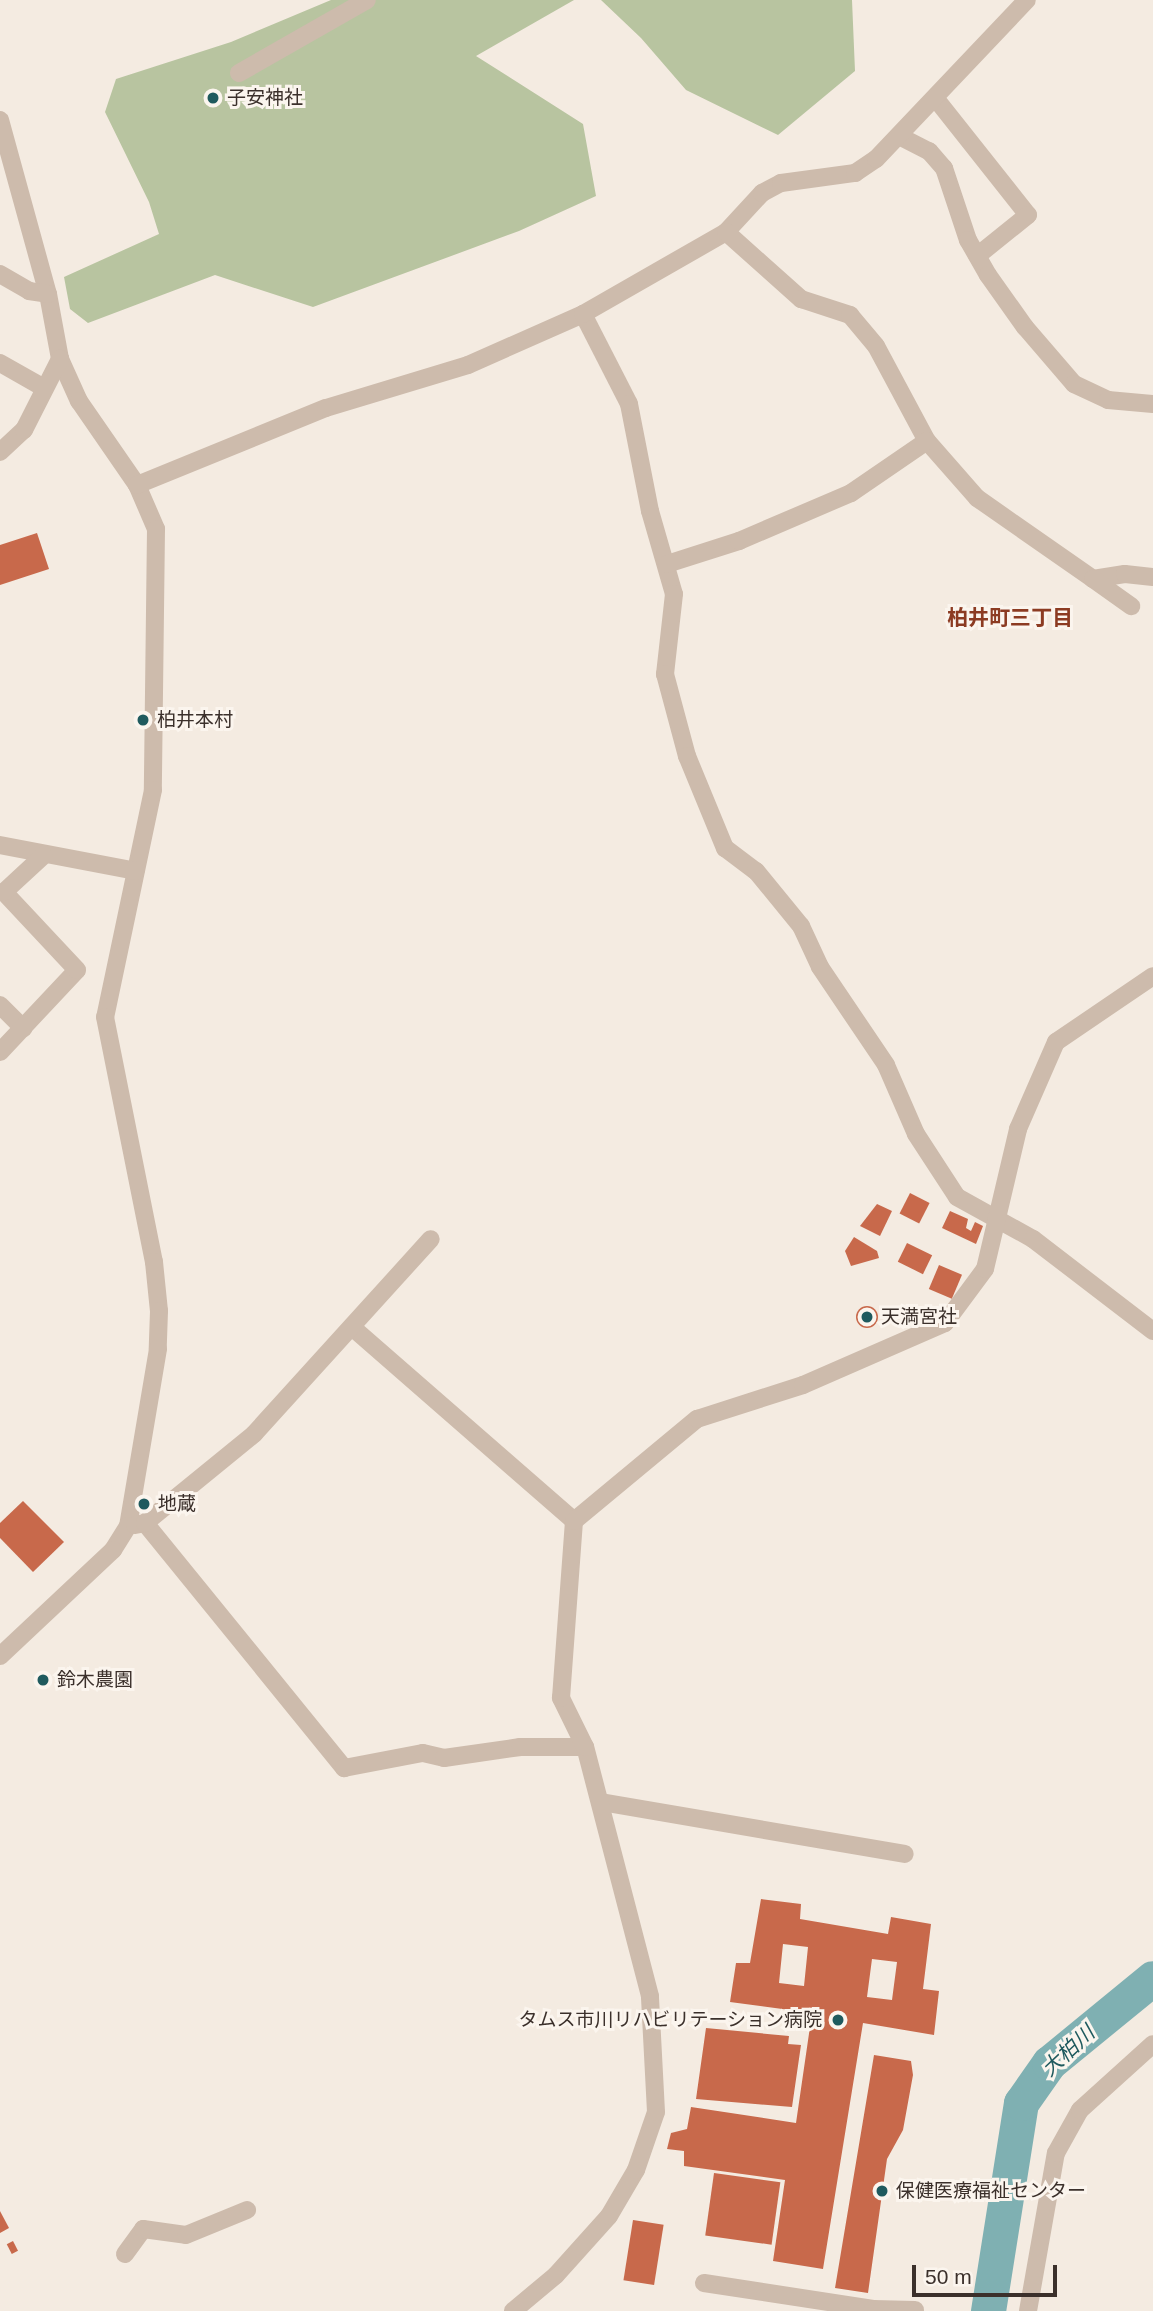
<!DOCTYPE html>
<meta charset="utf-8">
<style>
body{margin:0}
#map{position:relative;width:1153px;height:2311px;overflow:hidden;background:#f4ebe1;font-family:Helvetica,"Noto Sans JP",sans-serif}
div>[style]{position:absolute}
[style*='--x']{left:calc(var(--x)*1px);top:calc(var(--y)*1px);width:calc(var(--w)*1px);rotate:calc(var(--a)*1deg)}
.green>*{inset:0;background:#b8c4a0}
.river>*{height:35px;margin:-17.5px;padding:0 17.5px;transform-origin:17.5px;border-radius:17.5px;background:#7fb0b2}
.building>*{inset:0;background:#c8694b;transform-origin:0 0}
.round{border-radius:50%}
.minor>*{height:18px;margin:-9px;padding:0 9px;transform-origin:9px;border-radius:9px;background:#cdbbac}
.dots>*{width:19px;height:19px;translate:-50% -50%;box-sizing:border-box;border:4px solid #fbf5ee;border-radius:50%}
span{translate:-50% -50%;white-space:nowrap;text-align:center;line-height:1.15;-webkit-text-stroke:6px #fbf5ee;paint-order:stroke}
.poi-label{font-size:19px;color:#3b302b}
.left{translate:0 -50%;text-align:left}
.right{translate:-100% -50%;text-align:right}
.neighbourhood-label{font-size:21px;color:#8c3b22;font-weight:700}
.water-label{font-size:21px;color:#1f5a5e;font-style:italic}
.scale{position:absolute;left:912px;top:2265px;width:145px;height:32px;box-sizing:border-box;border:4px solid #3b302b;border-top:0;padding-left:9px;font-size:21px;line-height:24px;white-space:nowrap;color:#3b302b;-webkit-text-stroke:5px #fbf5ee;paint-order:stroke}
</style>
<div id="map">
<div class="green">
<i style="clip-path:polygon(331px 0,574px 0,476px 56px,583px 124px,596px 196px,519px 231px,313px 307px,215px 275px,88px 323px,70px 309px,64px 277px,159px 234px,149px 202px,105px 112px,116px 79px,231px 42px)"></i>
<i style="clip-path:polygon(601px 0,852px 0,855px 71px,778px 135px,686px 90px,641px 38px)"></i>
</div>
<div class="river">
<i style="--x:988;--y:2311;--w:211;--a:-81"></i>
<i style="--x:1021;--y:2103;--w:49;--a:-55"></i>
<i style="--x:1049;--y:2063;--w:134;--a:-39.3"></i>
</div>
<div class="building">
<i style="clip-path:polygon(37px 533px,49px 569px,0 585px,0 545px)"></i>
<i style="left:910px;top:1193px;width:22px;height:23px;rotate:27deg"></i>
<i style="clip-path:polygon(877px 1204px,892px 1211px,880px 1236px,860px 1226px)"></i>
<i style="clip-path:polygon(950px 1211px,968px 1219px,966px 1228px,971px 1231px,975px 1222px,983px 1226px,976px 1244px,942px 1228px)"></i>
<i style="clip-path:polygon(854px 1237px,877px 1251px,879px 1258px,851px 1266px,845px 1251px)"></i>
<i style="left:907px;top:1243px;width:28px;height:21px;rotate:26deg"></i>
<i style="left:939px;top:1265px;width:25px;height:26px;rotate:23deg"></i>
<i class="round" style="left:856px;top:1306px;width:22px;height:22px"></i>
<i style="clip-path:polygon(23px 1501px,64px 1542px,33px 1572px,0 1538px,0 1523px)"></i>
<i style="clip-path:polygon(evenodd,761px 1899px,801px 1904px,800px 1919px,888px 1934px,891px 1917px,931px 1924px,923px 1989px,939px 1991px,934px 2035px,863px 2023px,823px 2269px,773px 2261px,785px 2180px,684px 2166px,684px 2151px,667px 2149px,671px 2133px,687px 2129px,691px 2107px,796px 2123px,812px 2013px,730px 2002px,736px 1963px,750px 1963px,761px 1899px,783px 1944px,808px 1947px,804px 1986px,779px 1983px,783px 1944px,761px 1899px,872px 1959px,897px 1962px,892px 2000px,867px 1997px,872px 1959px)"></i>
<i style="clip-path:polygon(706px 2028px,789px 2036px,788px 2044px,801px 2045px,792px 2107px,696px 2099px)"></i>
<i style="clip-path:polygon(874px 2055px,911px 2061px,913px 2075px,903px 2130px,887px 2159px,868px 2293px,835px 2288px)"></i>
<i style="left:714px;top:2173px;width:67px;height:63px;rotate:8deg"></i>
<i style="clip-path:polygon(0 2211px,9px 2228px,0 2233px)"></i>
<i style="left:633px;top:2220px;width:31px;height:61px;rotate:9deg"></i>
<i style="left:13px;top:2241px;width:11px;height:7px;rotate:63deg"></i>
</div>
<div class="minor">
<i style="--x:239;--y:73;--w:147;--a:-29.7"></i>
<i style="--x:936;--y:99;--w:148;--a:51.6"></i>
<i style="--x:1028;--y:215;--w:65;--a:141.2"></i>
<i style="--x:0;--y:120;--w:180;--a:74.6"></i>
<i style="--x:48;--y:294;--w:66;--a:79.5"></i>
<i style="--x:60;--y:359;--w:46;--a:65.7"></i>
<i style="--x:79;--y:401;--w:102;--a:55.4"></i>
<i style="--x:137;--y:485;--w:48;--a:66.6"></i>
<i style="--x:156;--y:529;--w:261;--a:90.7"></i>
<i style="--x:153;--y:790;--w:232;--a:101.9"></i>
<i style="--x:105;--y:1017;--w:250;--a:78.7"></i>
<i style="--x:154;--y:1262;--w:49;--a:84.2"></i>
<i style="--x:159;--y:1311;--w:38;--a:92"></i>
<i style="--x:158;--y:1349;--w:180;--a:99.6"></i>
<i style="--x:128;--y:1526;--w:28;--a:122"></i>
<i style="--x:113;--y:1550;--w:155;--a:136.8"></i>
<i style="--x:899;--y:136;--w:34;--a:27"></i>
<i style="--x:929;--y:151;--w:23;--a:49"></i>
<i style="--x:944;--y:168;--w:76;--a:71.6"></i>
<i style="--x:968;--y:240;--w:40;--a:60.3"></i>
<i style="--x:988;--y:275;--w:64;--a:54.6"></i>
<i style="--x:1025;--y:327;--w:75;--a:49.3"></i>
<i style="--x:1074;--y:384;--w:38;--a:25"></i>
<i style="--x:1108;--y:400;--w:45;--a:5.1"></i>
<i style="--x:726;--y:232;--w:53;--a:-47.3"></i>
<i style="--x:762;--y:193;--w:21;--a:-28"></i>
<i style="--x:781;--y:183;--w:75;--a:-7.7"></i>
<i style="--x:855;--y:173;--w:25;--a:-34"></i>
<i style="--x:876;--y:159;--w:219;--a:-46.5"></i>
<i style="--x:0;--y:274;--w:34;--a:30"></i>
<i style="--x:29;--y:291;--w:19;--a:9"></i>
<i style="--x:583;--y:314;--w:101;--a:62.9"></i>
<i style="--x:629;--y:404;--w:109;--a:78.9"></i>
<i style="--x:650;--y:511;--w:86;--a:73.9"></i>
<i style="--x:674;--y:594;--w:81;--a:96.4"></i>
<i style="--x:665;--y:674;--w:85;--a:75"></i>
<i style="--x:687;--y:756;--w:100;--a:67.6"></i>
<i style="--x:725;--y:848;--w:39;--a:37"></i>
<i style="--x:756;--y:871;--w:71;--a:50.7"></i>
<i style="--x:801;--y:926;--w:45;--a:65.1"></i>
<i style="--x:820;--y:967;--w:118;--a:56"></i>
<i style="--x:886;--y:1065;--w:75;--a:66.5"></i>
<i style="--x:916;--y:1134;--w:75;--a:56.9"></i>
<i style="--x:957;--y:1197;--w:87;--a:28.9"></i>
<i style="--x:1033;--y:1239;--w:151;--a:37.5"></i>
<i style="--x:0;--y:363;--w:51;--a:29.6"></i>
<i style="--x:0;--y:452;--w:33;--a:-43"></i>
<i style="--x:24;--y:430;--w:80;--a:-63.1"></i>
<i style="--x:137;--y:485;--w:204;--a:-22.2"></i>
<i style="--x:326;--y:408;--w:148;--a:-16.8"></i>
<i style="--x:468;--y:365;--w:126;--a:-23.9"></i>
<i style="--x:583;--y:314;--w:165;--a:-29.8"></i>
<i style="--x:726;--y:232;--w:101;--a:41.8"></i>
<i style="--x:801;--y:299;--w:52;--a:18.1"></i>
<i style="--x:850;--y:315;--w:40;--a:50"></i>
<i style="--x:876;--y:346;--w:108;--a:61.8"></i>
<i style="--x:927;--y:441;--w:76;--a:48.7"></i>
<i style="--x:977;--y:498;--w:141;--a:34.9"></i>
<i style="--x:1093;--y:579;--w:32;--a:-9"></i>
<i style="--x:1125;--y:574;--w:28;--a:6"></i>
<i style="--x:667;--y:564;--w:76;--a:-17.7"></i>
<i style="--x:739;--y:541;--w:122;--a:-23.2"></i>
<i style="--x:851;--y:493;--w:92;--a:-34.4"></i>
<i style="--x:1093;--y:579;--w:47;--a:35.4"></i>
<i style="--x:0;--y:845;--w:138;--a:10.8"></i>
<i style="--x:0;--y:1005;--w:33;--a:45"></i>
<i style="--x:0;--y:1052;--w:112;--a:-46.8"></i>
<i style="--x:77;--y:970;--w:107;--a:-133.1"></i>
<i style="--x:4;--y:892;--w:54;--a:-42.8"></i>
<i style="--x:353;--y:1328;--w:293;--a:41.1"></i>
<i style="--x:145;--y:1523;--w:316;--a:50.9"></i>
<i style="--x:344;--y:1768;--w:80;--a:-10.8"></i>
<i style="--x:423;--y:1753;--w:22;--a:13"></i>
<i style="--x:444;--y:1758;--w:77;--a:-8.2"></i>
<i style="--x:520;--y:1747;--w:65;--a:0"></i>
<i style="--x:135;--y:1525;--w:10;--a:-11"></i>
<i style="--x:145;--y:1523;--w:141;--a:-39.2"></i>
<i style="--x:254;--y:1434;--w:263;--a:-47.8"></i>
<i style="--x:601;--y:1802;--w:308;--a:9.7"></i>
<i style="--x:125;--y:2254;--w:31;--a:-54"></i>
<i style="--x:143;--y:2229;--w:43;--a:7.9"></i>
<i style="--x:186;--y:2235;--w:66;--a:-22.3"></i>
<i style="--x:704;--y:2283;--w:171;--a:8.7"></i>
<i style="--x:873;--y:2309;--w:42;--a:1.4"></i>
<i style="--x:513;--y:2311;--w:56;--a:-39.9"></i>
<i style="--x:556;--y:2275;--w:79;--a:-48.1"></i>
<i style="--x:609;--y:2216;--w:53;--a:-59.6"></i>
<i style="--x:636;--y:2170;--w:61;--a:-71"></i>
<i style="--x:656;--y:2112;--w:116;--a:-93"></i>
<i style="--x:650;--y:1996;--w:257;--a:-104.6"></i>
<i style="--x:585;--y:1747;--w:55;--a:-116.1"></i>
<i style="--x:561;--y:1698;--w:177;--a:-85.8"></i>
<i style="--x:574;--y:1521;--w:160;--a:-39.7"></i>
<i style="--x:697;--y:1419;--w:111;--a:-17.8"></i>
<i style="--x:803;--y:1385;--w:155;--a:-23.6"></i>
<i style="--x:945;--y:1323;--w:67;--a:-53.5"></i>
<i style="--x:985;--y:1269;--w:144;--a:-76.7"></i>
<i style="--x:1018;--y:1129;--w:95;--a:-66.4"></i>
<i style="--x:1056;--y:1042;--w:117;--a:-34.2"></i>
<i style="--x:1028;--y:2311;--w:160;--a:-80"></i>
<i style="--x:1056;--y:2153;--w:49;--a:-60.8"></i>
<i style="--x:1080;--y:2110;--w:98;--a:-42.1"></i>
</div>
<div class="dots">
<i style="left:213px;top:98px;background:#1f5a5e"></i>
<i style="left:143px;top:720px;background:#1f5a5e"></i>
<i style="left:867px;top:1317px;background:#1f5a5e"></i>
<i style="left:144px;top:1504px;background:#1f5a5e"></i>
<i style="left:43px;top:1680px;background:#1f5a5e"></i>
<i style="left:838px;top:2020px;background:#1f5a5e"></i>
<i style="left:882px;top:2191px;background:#1f5a5e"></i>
</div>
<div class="poi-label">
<span class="left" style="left:227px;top:98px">子安神社</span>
<span class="left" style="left:157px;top:720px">柏井本村</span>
<span class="left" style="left:881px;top:1317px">天満宮社</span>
<span class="left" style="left:158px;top:1504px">地蔵</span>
<span class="left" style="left:57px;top:1680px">鈴木農園</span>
<span class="right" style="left:822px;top:2020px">タムス市川リハビリテーション病院</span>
<span class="left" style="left:896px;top:2191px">保健医療福祉センター</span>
</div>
<div class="neighbourhood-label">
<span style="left:1010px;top:618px">柏井町三丁目</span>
</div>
<div class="water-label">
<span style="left:1068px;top:2051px;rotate:-43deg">大柏川</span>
</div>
<div class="scale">50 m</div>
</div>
